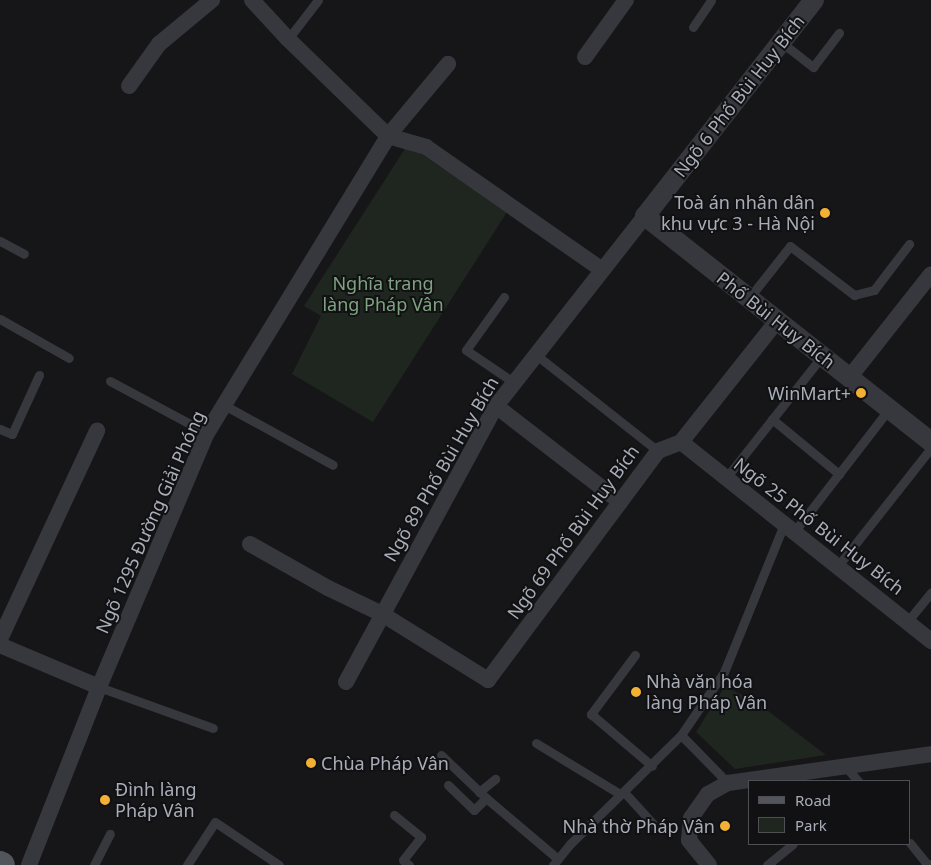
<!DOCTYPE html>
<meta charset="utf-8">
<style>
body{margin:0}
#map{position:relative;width:931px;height:865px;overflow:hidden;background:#161618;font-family:"Noto Sans",sans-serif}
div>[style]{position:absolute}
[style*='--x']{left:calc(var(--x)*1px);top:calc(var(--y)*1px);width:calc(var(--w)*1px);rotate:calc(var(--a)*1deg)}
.green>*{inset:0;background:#1e261f}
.service>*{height:9px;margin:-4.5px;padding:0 4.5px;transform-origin:4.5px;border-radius:4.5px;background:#37383d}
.minor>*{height:16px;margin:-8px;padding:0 8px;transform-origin:8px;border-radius:8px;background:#37383d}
.tertiary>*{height:20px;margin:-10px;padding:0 10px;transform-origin:10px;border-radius:10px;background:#37383d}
.primary>*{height:26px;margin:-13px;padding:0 13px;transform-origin:13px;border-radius:13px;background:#53555c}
.dots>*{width:14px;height:14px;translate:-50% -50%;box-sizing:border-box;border:2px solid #111113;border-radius:50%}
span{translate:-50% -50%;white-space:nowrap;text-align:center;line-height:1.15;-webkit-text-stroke:4px #111113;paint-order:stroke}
.street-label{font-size:18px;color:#a8adb8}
.poi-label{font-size:18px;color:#a8adb8}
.right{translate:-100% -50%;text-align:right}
.left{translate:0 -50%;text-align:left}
.park-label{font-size:18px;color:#7fa381}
.legend{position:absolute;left:748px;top:780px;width:162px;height:65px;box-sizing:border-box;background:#111113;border:1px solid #4d4f55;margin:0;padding:6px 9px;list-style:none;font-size:15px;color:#a8adb8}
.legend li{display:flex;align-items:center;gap:10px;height:25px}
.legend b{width:25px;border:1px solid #4d4f55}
</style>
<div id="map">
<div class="green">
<i style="clip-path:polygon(406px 147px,423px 155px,507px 212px,373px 422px,292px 374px,321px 316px,304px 306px)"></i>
<i style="clip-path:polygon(725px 686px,759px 704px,826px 755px,735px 769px,696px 732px)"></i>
</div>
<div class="service">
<i style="--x:693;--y:27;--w:32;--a:-56"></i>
<i style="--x:288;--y:39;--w:49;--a:-52.4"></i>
<i style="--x:781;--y:42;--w:41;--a:38"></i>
<i style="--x:813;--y:67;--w:43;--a:-52.6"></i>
<i style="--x:0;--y:241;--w:27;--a:28"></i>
<i style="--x:504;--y:297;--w:65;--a:125.6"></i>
<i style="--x:466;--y:350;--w:57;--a:34.2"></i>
<i style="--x:749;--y:298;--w:66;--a:-51.7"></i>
<i style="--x:790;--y:246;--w:81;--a:37.4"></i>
<i style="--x:854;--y:295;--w:21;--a:-14"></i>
<i style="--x:874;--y:290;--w:58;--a:-52.7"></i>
<i style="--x:0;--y:319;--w:79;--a:29.5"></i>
<i style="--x:535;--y:354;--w:157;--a:38.3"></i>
<i style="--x:110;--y:381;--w:110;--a:28.2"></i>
<i style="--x:224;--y:405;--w:124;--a:28.8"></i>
<i style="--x:772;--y:419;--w:87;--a:39.4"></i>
<i style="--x:0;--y:429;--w:13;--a:23"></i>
<i style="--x:12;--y:434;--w:65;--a:-65.4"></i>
<i style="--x:726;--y:478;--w:155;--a:-51.8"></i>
<i style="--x:794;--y:532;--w:155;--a:-52.3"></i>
<i style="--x:837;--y:567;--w:152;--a:-51.7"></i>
<i style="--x:907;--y:622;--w:38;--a:-51"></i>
<i style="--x:635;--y:655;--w:74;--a:126.7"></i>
<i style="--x:591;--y:714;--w:80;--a:40.4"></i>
<i style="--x:99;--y:687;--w:121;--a:19.8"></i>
<i style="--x:681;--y:735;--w:67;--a:45.6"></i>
<i style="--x:536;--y:743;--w:98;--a:31.3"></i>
<i style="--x:441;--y:755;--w:62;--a:43.7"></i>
<i style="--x:486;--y:798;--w:94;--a:40.3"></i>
<i style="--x:845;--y:766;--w:20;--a:49"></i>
<i style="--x:448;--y:785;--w:36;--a:44"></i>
<i style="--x:474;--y:810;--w:17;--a:-45"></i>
<i style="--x:479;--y:792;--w:21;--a:-39"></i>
<i style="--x:624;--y:792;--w:47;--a:47.6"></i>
<i style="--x:394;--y:815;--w:35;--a:39"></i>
<i style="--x:421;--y:837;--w:29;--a:128"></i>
<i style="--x:403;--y:860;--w:8;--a:40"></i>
<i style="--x:910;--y:843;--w:28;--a:51"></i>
<i style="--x:928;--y:865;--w:3;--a:-18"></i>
<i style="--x:94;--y:865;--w:35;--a:-63"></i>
<i style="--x:187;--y:865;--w:51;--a:-56.9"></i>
<i style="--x:215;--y:822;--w:77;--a:33.9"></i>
<i style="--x:553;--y:865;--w:27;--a:-51"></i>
<i style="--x:570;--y:844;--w:156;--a:-44.5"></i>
<i style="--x:681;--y:735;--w:76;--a:-55.7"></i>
<i style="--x:724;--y:672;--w:160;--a:-67.9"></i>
<i style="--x:767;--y:865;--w:33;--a:-39"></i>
</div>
<div class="minor">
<i style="--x:252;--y:0;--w:53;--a:47.3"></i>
<i style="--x:288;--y:39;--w:139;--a:44.1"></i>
<i style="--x:388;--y:136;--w:40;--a:16"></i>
<i style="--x:426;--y:147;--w:215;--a:34.9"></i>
<i style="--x:585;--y:57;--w:70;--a:-54.3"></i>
<i style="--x:129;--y:86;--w:52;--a:-54.5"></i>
<i style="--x:159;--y:44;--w:69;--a:-39.7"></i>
<i style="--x:849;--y:378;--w:132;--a:-51.7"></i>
<i style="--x:496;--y:406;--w:157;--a:37.7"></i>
<i style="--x:681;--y:442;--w:320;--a:38.5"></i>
<i style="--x:250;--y:544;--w:90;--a:29.4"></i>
<i style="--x:328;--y:588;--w:60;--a:25.7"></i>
<i style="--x:382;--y:614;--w:125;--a:31.9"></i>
<i style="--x:488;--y:680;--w:285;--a:-53.4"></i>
<i style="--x:658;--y:451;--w:25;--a:-21"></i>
<i style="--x:681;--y:442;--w:154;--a:-51.6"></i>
<i style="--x:0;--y:639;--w:230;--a:-65"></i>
<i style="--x:0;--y:645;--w:108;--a:23"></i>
<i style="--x:346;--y:682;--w:314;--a:-61.5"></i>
<i style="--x:496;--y:406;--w:241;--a:-51.9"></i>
<i style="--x:29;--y:865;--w:191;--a:-68.5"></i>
<i style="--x:99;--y:687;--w:276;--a:-67"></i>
<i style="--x:207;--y:433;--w:348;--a:-58.6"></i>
<i style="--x:388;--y:136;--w:94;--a:-50.2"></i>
<i style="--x:709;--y:865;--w:32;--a:-129"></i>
<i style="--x:689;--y:840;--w:22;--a:-85"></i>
<i style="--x:691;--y:818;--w:29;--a:-55"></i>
<i style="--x:708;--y:794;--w:23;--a:-29"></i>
<i style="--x:728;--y:783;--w:205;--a:-8.1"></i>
</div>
<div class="tertiary">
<i style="--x:814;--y:0;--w:274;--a:128"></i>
<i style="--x:645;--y:216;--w:365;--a:38.3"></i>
</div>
<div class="primary">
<i style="--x:0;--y:864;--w:2;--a:27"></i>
</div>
<div class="dots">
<i style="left:825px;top:213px;background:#f2b134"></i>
<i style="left:861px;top:393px;background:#f2b134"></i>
<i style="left:636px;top:692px;background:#f2b134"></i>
<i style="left:311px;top:763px;background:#f2b134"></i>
<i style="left:105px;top:800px;background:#f2b134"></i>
<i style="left:725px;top:826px;background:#f2b134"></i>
</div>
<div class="street-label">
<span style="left:739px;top:96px;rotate:-52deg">Ngõ 6 Phố Bùi Huy Bích</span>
<span style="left:776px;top:320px;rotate:38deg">Phố Bùi Huy Bích</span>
<span style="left:441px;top:469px;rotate:-60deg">Ngõ 89 Phố Bùi Huy Bích</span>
<span style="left:150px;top:522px;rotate:-66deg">Ngõ 1295 Đường Giải Phóng</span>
<span style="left:819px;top:526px;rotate:38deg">Ngõ 25 Phố Bùi Huy Bích</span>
<span style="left:573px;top:532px;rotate:-54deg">Ngõ 69 Phố Bùi Huy Bích</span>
</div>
<div class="poi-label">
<span class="right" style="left:815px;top:213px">Toà án nhân dân<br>khu vực 3 - Hà Nội</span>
<span class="right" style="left:851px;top:393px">WinMart+</span>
<span class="left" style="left:646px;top:692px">Nhà văn hóa<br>làng Pháp Vân</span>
<span class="left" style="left:321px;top:763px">Chùa Pháp Vân</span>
<span class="left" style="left:115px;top:800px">Đình làng<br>Pháp Vân</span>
<span class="right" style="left:715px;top:826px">Nhà thờ Pháp Vân</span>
</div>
<div class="park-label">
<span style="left:383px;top:294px">Nghĩa trang<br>làng Pháp Vân</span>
</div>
<ul class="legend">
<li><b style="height:6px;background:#53555c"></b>Road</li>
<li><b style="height:14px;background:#1e261f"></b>Park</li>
</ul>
</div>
